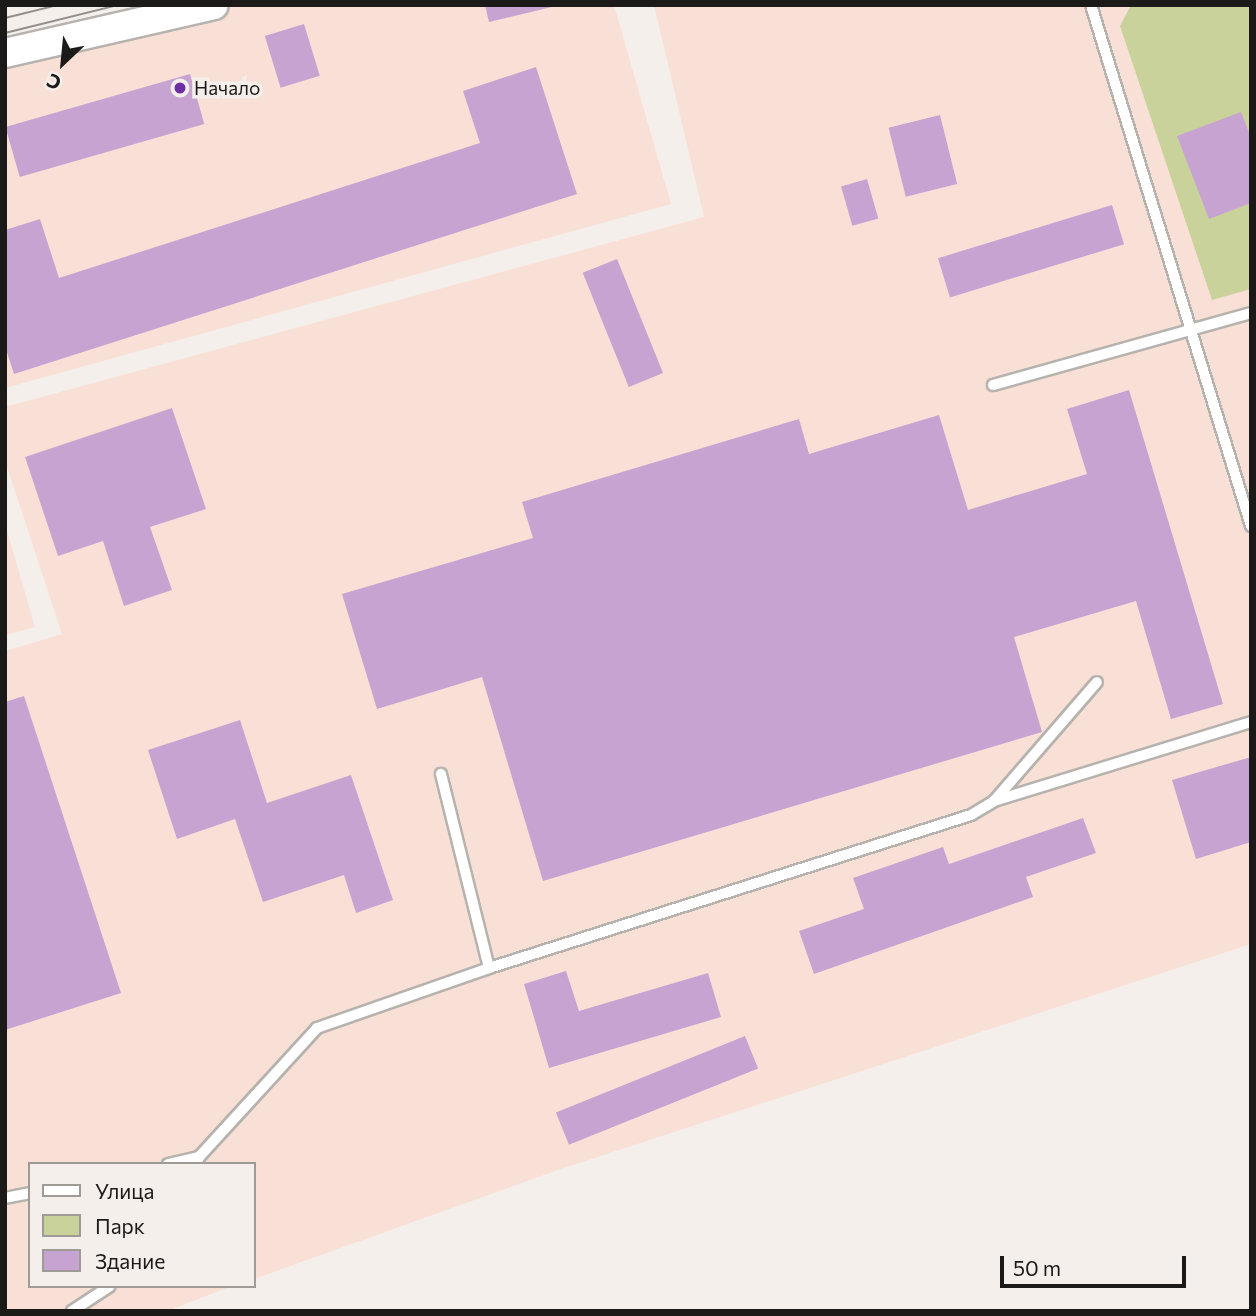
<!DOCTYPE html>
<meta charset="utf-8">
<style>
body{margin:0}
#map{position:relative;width:1256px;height:1316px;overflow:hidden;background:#f4efea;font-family:Commissioner,sans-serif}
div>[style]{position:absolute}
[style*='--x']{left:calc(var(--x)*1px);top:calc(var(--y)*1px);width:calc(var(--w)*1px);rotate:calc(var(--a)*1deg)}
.industrial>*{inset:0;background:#f9e0d7}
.green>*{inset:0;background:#c9d29a}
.building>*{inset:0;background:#c7a3d2;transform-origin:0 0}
.roads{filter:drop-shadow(2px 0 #b6b2ad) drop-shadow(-2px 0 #b6b2ad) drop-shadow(0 2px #b6b2ad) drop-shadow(0 -2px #b6b2ad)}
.service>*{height:10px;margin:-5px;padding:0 5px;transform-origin:5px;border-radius:5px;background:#fff}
.secondary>*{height:28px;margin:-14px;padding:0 14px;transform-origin:14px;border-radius:14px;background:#fff}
.tram>*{height:2px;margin:-1px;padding:0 1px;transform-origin:1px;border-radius:1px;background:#918d8a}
.dots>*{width:19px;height:19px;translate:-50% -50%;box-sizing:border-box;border:4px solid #f4efea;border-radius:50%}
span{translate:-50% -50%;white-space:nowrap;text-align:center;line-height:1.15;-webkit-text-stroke:7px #f4efea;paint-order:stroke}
.poi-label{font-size:19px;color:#1c1a18}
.left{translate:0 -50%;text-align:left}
.frame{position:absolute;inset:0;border:7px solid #1c1a18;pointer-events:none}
.legend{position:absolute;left:28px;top:1162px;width:228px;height:126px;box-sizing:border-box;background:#f4efea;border:2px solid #9e9a96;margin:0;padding:9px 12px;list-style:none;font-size:21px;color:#1c1a18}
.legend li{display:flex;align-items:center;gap:14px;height:35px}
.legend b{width:35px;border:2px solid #9e9a96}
.north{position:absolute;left:28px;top:28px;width:70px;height:70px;-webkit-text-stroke:5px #f4efea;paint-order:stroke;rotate:206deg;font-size:19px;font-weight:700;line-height:28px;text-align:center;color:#1c1a18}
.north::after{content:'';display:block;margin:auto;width:24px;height:32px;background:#1c1a18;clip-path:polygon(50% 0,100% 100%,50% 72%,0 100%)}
.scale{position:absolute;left:1000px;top:1256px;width:186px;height:32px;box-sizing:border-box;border:4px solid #1c1a18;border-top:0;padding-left:9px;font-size:21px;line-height:24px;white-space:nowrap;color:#1c1a18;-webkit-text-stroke:5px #f4efea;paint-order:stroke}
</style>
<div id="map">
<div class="industrial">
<i style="clip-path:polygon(207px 5px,614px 5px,671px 204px,5px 388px,5px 57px)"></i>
<i style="clip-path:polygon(654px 5px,1251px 5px,1251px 944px,561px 1169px,254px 1279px,254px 1164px,30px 1164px,30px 1286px,232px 1286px,167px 1311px,5px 1311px,5px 651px,62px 634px,5px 461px,5px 407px,704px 217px)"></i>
<i style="clip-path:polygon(5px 524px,35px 627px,5px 635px)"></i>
</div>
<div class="green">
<i style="clip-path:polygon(1131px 5px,1251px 5px,1251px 289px,1212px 300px,1120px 26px)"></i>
</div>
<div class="building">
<i style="clip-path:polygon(485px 5px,556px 5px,556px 6px,489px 22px)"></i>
<i style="left:304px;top:24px;width:54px;height:41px;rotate:73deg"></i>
<i style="clip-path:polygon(536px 67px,577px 194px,14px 374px,5px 346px,5px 230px,40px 219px,59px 278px,480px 143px,463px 91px)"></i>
<i style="left:190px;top:74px;width:52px;height:192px;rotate:74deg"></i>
<i style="clip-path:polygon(1241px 112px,1251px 138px,1251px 203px,1209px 219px,1177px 136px)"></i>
<i style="left:940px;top:115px;width:71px;height:53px;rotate:76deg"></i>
<i style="left:867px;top:179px;width:41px;height:27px;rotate:74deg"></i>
<i style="left:1112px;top:205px;width:41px;height:182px;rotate:73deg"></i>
<i style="left:617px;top:259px;width:123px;height:37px;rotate:68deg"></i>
<i style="clip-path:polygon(1129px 390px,1223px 704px,1171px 719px,1136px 601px,1014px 637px,1042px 732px,543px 881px,482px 677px,377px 709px,342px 594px,533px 538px,522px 502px,799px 419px,809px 454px,939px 415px,968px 510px,1087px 474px,1067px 409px)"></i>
<i style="clip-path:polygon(172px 408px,206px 509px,150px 527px,172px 590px,124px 606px,103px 541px,58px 556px,25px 457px)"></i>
<i style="clip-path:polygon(24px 696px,121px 993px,5px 1030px,5px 702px)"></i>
<i style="clip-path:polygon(240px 720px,267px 803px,351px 775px,393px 900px,356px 913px,344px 875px,263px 902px,235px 819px,177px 839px,148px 750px)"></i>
<i style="clip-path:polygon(1251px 757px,1251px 842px,1196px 859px,1172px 780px)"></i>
<i style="clip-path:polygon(1083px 818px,1096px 853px,1026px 877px,1033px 897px,814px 974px,799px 931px,864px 909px,853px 878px,943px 847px,949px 864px)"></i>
<i style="clip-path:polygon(566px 971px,579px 1011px,708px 973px,721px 1017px,549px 1068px,524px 984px)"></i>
<i style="left:745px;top:1036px;width:35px;height:204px;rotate:68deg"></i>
</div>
<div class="roads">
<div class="service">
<i style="--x:1091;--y:5;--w:545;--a:72.93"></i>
<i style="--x:993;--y:385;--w:268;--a:-15.6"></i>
<i style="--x:994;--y:801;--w:269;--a:-17.1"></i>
<i style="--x:489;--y:968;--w:506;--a:-17.61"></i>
<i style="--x:971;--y:815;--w:27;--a:-31"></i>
<i style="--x:994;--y:801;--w:157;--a:-49.1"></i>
<i style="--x:199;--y:1157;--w:175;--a:-47.5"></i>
<i style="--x:317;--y:1028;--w:182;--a:-19.2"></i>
<i style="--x:489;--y:968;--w:200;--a:-103.9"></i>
<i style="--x:168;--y:1164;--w:32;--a:-13"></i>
<i style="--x:199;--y:1157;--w:8;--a:113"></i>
<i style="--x:5;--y:1198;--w:25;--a:-11"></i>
<i style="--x:72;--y:1311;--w:45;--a:-33.3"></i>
</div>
<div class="secondary">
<i style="--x:5;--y:53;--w:214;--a:-12.9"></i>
</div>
</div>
<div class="tram">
<i style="--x:5;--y:18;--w:55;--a:-13.8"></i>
<i style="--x:5;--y:33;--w:116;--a:-13.9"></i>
</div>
<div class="dots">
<i style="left:180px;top:88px;background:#6f2fa4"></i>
</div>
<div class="poi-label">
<span class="left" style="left:194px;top:88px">Начало</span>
</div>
<div class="frame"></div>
<ul class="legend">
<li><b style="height:9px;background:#fff"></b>Улица</li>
<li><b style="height:19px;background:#c9d29a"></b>Парк</li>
<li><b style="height:19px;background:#c7a3d2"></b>Здание</li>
</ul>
<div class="north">С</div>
<div class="scale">50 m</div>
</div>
